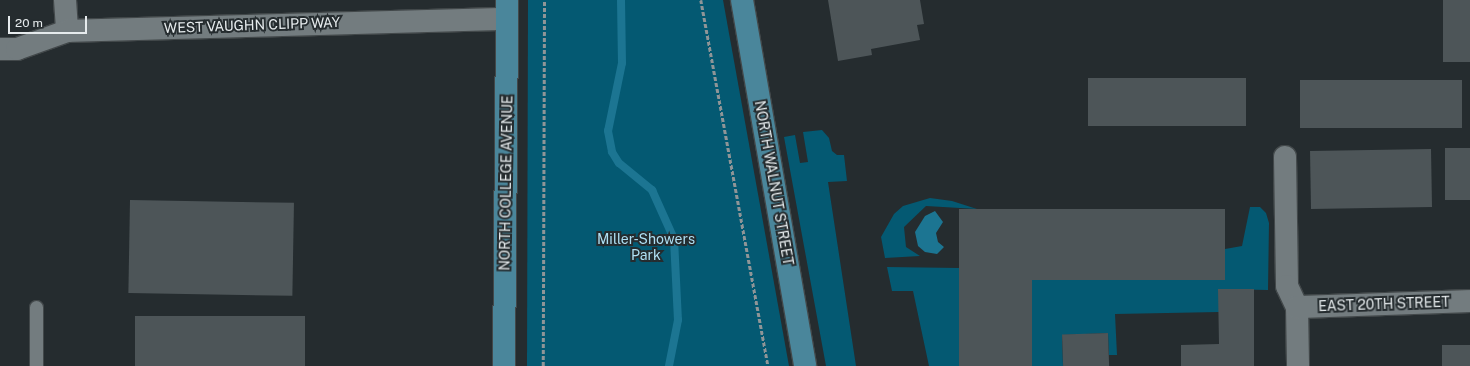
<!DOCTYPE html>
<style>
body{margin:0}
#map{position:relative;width:1470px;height:366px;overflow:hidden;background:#252c2f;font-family:"Public Sans",sans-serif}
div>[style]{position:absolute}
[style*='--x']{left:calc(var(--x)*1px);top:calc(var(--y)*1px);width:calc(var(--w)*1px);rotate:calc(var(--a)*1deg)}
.green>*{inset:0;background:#045972}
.water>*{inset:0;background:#1c7592}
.stream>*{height:8px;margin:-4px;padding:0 4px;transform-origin:4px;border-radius:4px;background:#1c7592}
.building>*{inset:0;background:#4d5558;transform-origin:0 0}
.path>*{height:2.5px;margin-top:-1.25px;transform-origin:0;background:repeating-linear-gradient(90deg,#8f9597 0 4px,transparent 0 6px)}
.roads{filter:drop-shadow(1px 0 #42484a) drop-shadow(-1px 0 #42484a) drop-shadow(0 1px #42484a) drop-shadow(0 -1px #42484a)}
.service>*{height:13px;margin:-6.5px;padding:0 6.5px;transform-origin:6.5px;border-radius:6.5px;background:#737c7f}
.minor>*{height:22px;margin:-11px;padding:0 11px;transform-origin:11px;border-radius:11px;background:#737c7f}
.primary>*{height:22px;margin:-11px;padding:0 11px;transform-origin:11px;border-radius:11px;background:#4a869b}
span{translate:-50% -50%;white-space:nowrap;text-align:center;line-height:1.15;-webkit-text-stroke:4px #252c2f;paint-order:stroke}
.street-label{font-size:14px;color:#e6ebed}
.park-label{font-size:14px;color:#aedff3}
.scale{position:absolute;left:8px;top:16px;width:79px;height:18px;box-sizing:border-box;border:2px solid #e6ebed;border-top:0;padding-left:5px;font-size:12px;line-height:14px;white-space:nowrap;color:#e6ebed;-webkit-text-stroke:3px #252c2f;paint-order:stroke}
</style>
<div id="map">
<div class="green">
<i style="clip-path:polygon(528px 0,723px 0,789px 366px,527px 366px)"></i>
<i style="clip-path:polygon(822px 130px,829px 138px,832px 151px,837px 155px,844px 155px,847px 181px,828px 182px,856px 366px,826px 366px,784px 137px,795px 135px,800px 163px,808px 162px,803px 132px)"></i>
<i style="clip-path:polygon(930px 198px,952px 201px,977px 209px,926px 206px,904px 227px,906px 247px,920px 256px,885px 258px,881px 237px,894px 214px,903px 206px)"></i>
<i style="clip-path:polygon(1250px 207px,1260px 207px,1266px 213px,1269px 223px,1268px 290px,1219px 289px,1219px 312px,1115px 314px,1117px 355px,1109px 355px,1108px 333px,1062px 335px,1063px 366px,1032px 366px,1032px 280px,1225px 280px,1225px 249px,1242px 246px)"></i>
<i style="clip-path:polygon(887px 267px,959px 268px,959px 366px,929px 366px,913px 291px,892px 291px)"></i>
</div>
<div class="water">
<i style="clip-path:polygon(935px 211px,943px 222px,936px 233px,938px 242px,944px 247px,937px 254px,925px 252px,918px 246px,915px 232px,925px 216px)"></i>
</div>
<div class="stream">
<i style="--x:621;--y:0;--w:63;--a:89.1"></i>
<i style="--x:622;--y:63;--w:69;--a:101.6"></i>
<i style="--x:608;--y:131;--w:21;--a:79"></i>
<i style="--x:612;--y:152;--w:13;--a:58"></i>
<i style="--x:619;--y:163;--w:43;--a:39.3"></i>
<i style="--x:652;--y:190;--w:54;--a:65.8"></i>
<i style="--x:674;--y:239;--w:81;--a:87.2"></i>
<i style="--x:678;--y:320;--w:47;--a:101.1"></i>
</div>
<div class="building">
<i style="clip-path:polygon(828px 0,920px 0,924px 24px,917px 25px,920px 40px,871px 49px,872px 55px,838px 61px)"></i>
<i style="left:1443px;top:0;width:27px;height:62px"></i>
<i style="left:1088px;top:78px;width:158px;height:48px"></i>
<i style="left:1300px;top:80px;width:162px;height:48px"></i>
<i style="left:1445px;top:148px;width:25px;height:52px"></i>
<i style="left:1431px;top:149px;width:58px;height:121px;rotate:89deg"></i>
<i style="left:130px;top:200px;width:164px;height:93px;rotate:1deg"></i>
<i style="clip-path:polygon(959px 209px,1225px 209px,1225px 280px,1032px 280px,1032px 366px,959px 366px)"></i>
<i style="clip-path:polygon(1218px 289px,1254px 289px,1254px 366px,1181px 366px,1181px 345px,1219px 344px)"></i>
<i style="left:135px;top:316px;width:170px;height:50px"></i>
<i style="left:1108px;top:333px;width:33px;height:46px;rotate:88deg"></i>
<i style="left:1442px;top:345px;width:28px;height:21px"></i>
</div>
<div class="path">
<i style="--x:701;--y:0;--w:372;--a:79.6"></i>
<i style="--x:543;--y:366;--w:366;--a:-89.8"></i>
</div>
<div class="roads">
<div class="service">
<i style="--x:36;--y:366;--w:59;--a:-90"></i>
</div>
<div class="minor">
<i style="--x:65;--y:0;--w:31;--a:86"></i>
<i style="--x:0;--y:49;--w:17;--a:0"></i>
<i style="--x:17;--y:49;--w:53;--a:-19.8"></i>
<i style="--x:67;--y:31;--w:440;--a:-1.6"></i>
<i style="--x:1285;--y:157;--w:129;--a:89.1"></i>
<i style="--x:1287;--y:286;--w:23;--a:65"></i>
<i style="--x:1297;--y:307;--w:59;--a:89"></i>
<i style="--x:1297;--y:307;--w:173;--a:-2"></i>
</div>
<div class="primary">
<i style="--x:742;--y:0;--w:371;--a:80.2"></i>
<i style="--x:504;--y:366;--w:366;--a:-89.5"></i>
</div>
</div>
<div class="street-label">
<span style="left:252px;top:25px;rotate:-2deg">WEST VAUGHN CLIPP WAY</span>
<span style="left:506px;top:183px;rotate:-89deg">NORTH COLLEGE AVENUE</span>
<span style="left:774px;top:183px;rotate:80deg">NORTH WALNUT STREET</span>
<span style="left:1384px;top:304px;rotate:-2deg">EAST 20TH STREET</span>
</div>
<div class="park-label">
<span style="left:646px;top:247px">Miller-Showers<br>Park</span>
</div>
<div class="scale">20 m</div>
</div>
